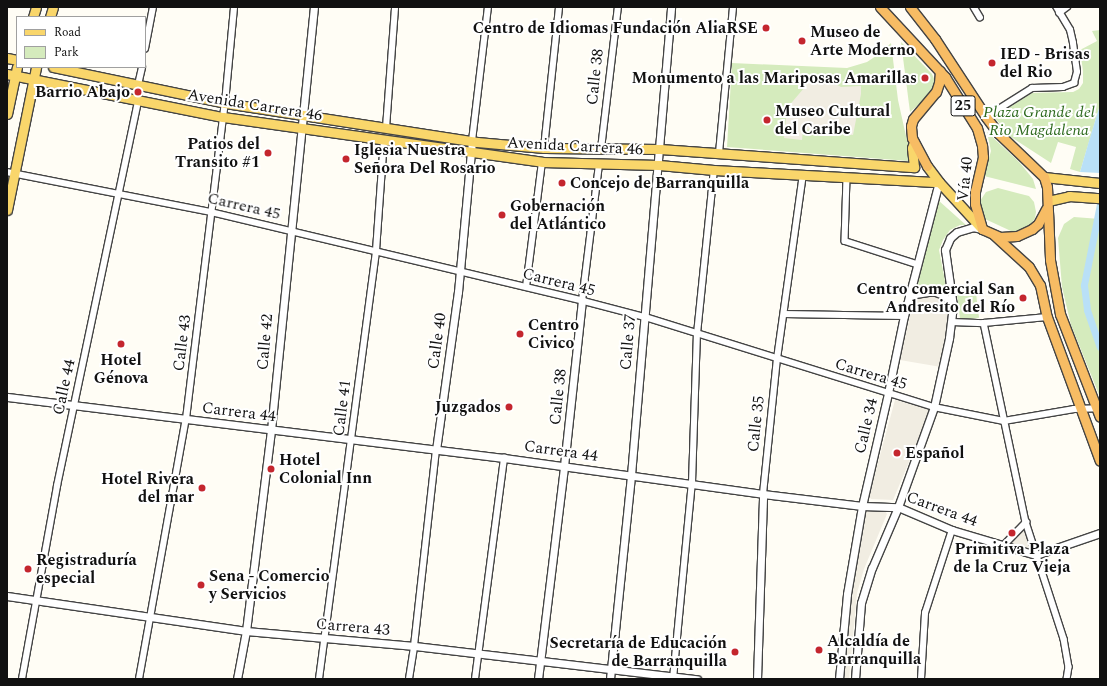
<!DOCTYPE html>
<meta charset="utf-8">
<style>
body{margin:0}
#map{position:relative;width:1107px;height:686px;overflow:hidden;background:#fffdf5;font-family:Spectral,serif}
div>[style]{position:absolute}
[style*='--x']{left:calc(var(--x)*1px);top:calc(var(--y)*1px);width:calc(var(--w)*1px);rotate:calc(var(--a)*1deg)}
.green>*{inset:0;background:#d5ebbd;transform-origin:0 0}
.plaza>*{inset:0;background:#f1ede2}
.water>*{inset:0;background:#b9e0f7}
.canal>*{height:7px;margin:-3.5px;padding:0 3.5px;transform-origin:3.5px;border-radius:3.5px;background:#b9e0f7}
.roads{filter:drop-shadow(1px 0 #444) drop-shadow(-1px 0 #444) drop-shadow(0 1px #444) drop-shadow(0 -1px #444)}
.minor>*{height:5.5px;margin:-2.75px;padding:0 2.75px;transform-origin:2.75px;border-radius:2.75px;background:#fff}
.tertiary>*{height:7px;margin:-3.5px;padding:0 3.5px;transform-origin:3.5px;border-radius:3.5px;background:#fff}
.primary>*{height:9px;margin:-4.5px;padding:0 4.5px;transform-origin:4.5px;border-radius:4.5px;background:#f9d66b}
.trunk>*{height:9px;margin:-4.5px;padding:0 4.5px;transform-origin:4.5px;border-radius:4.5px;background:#f7bc64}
.dots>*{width:11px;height:11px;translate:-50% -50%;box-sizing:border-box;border:2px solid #fff;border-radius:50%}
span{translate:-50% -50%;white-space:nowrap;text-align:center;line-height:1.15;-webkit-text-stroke:4px #fff;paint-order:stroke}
.shield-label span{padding:1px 3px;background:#fff;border:1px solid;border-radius:3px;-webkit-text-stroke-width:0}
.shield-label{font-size:15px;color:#111;font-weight:700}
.poi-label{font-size:16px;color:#111;font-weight:700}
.right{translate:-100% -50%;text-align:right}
.left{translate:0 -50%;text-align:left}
.street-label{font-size:16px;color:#111}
.park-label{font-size:16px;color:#2f6b1f;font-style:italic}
.frame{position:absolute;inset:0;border:8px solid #111;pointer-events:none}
.legend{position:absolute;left:16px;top:16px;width:130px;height:52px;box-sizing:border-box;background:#fff;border:1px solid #a0a0a0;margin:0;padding:5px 7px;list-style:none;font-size:12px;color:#111}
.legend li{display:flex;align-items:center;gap:8px;height:20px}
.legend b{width:20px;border:1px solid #a0a0a0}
</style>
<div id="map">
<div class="green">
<i style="clip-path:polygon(1100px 30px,1100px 105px,1080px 172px,1070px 169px,1076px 147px,1058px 142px,1051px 163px,1011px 137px,994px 117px,1032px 93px,1073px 92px,1079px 89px,1083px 83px,1083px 71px,1080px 50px,1097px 41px,1092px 31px)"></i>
<i style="clip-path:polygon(901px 42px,932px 74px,935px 81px,933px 89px,925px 99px,910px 112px)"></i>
<i style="clip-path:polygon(891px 43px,898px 100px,906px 136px,913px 157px,909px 161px,727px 147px,732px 63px,847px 68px,867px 62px,879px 54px)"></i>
<i style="clip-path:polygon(987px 132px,1020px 163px,1033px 179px,1036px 189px,984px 176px,991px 151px)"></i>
<i style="clip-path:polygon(998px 188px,1029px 196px,1034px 202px,1036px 212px,1035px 218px,1029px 227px,1017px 232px,1011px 231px,985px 219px,980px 208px,980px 201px,986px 192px)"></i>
<i style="clip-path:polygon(938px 200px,966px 225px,960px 225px,950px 230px,943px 240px,939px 250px,947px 291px,932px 284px,917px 288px)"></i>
<i style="clip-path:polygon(1074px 217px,1100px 219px,1100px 397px,1071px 325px,1062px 287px,1058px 238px,1064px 224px)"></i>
<i style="left:975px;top:285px;width:33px;height:19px;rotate:83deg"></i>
</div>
<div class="plaza">
<i style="clip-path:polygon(816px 74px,841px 87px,861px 86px,861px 94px,853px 135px,822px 132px,821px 135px,812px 134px,812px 130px,803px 129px,802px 140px,784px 138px,787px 108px)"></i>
<i style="clip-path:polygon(924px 294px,938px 296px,945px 302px,949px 309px,941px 367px,900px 360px,912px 307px,916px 300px)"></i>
<i style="clip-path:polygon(895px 400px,931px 410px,893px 500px,871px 499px,869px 496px)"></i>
<i style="clip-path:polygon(865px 510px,885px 511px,887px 514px,864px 569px,857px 593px,849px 679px,844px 679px,856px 553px)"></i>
<i style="clip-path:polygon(1026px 522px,1036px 555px,1004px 545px)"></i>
</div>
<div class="water">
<i style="clip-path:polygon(1100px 105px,1100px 173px,1080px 172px,1089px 141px)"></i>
</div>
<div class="canal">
<i style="--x:1100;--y:204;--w:83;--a:101.2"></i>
<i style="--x:1084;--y:285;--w:25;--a:83"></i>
<i style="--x:1087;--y:310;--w:39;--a:71"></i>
</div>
<div class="roads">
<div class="minor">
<i style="--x:974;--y:7;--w:12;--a:59"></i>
<i style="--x:1059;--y:13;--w:10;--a:-37"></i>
<i style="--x:145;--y:49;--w:43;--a:-79.2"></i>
<i style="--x:138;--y:85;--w:18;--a:-77"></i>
<i style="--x:986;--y:117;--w:54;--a:-32.2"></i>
<i style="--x:1032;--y:88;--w:31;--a:-2"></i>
<i style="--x:1063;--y:87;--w:12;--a:-20"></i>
<i style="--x:1074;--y:83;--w:11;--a:-75"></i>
<i style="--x:1077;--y:72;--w:29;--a:-98"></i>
<i style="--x:1073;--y:43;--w:13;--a:-103"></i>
<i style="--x:1070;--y:30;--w:27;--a:-121"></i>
<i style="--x:386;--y:128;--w:121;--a:-85.7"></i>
<i style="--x:472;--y:141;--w:135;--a:-83.2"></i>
<i style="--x:544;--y:148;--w:142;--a:-83.9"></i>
<i style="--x:601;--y:149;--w:143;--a:-83.2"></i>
<i style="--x:719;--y:153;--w:147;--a:-84.5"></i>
<i style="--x:7;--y:172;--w:208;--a:11.1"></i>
<i style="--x:211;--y:212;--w:383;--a:13.4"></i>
<i style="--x:584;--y:301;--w:63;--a:14.7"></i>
<i style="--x:645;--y:317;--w:303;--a:17.3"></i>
<i style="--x:934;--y:407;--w:71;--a:11.3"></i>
<i style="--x:1004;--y:421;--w:71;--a:-9.7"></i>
<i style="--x:1074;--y:409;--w:24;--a:-2"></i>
<i style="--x:847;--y:178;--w:63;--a:91.8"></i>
<i style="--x:845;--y:241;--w:75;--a:17.9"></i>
<i style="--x:526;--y:287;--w:126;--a:-82.7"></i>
<i style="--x:582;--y:301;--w:137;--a:-82.9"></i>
<i style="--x:784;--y:314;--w:120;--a:1"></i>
<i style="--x:952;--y:322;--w:32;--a:2"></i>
<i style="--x:984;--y:323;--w:63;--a:-5.4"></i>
<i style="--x:984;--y:323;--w:203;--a:78.1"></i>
<i style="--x:1026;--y:522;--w:123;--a:72"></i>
<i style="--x:1064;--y:639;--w:28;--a:80"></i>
<i style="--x:1069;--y:667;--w:12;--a:99"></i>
<i style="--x:763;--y:494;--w:136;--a:-84.1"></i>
<i style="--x:777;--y:359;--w:186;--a:-82"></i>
<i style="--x:1004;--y:545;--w:32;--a:-46"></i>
<i style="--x:22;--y:679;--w:196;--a:-79.7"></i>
<i style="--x:57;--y:486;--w:393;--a:-78.1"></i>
<i style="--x:139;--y:679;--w:264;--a:-79.8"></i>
<i style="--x:186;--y:419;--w:318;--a:-83"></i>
<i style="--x:225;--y:103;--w:96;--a:-84.6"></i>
<i style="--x:319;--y:679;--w:432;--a:-82.4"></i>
<i style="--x:376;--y:251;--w:111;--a:-85.9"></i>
<i style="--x:409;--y:679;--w:33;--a:-81"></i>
<i style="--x:414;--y:646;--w:197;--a:-83.6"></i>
<i style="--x:475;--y:679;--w:223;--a:-82.5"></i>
<i style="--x:673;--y:679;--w:197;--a:-84.5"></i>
<i style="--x:692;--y:483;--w:149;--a:-88.1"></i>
<i style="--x:697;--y:334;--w:165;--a:-84.1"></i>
<i style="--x:921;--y:679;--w:66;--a:-86.5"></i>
<i style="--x:925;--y:613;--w:87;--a:-72"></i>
</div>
<div class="tertiary">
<i style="--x:909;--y:295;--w:24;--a:-9"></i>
<i style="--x:933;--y:291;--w:11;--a:22"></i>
<i style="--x:943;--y:295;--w:15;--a:48"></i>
<i style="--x:7;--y:397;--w:501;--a:7"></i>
<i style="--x:504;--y:458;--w:261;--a:7.9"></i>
<i style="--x:763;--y:494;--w:100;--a:6.9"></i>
<i style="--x:862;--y:506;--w:36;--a:2"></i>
<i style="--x:898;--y:507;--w:59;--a:23.1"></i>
<i style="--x:952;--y:530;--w:88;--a:16.6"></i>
<i style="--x:1036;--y:555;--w:68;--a:-19"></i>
<i style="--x:436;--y:450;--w:160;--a:-82.1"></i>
<i style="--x:458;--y:292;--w:152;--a:-84.7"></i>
<i style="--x:7;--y:596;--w:242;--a:8.3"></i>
<i style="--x:246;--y:631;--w:169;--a:5.1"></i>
<i style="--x:414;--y:646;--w:285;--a:6.7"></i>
<i style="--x:237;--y:679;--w:49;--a:-79.4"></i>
<i style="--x:246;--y:631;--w:203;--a:-82.9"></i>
<i style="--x:271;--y:430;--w:425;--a:-84.2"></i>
<i style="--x:538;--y:679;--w:215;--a:-83"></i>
<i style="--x:564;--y:466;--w:166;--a:-83.8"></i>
<i style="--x:610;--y:679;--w:205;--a:-84.1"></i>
<i style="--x:631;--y:475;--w:470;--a:-85.1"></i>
<i style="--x:757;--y:679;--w:185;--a:-88.1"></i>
<i style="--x:839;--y:679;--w:85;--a:-84.6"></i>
<i style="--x:847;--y:594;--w:89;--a:-80.3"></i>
<i style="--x:862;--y:506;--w:116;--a:-77"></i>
<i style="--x:888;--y:393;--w:79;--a:-78.3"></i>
<i style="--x:904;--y:316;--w:138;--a:-75.4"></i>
<i style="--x:855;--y:679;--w:76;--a:-85.5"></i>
<i style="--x:861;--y:603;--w:37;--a:-73"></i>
<i style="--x:872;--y:568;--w:66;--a:-66.9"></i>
<i style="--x:898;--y:507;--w:106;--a:-70.2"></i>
<i style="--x:934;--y:407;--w:71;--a:-77.7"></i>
<i style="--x:949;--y:338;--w:32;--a:-83"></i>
<i style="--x:953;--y:306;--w:57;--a:-98.1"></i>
<i style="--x:945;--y:250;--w:13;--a:-67"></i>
<i style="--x:950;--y:238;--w:9;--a:-41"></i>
<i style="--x:957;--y:232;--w:17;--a:-17"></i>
<i style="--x:973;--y:227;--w:9;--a:13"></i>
</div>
<div class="primary">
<i style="--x:33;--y:17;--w:10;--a:-73"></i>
<i style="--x:50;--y:17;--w:10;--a:-73"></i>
<i style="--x:7;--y:58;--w:10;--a:11"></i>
<i style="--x:53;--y:67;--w:176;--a:11.8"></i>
<i style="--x:225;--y:103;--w:255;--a:8.8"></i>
<i style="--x:477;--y:142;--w:67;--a:5.1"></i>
<i style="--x:544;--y:148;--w:116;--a:0.5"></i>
<i style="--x:660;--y:149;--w:255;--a:4.1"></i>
<i style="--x:914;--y:167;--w:19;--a:-96"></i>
<i style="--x:912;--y:148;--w:6;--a:-72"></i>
<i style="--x:7;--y:74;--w:220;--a:11.3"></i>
<i style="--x:223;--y:117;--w:322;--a:8"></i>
<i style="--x:542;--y:162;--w:117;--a:1.5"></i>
<i style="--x:659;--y:165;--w:55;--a:5.2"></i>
<i style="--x:714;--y:170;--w:225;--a:3.1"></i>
<i style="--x:7;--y:114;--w:48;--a:-78"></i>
<i style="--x:927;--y:166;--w:20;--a:53"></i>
<i style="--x:939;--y:182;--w:64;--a:47.5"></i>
<i style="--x:1044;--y:177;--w:56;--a:6.1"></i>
<i style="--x:1048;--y:201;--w:22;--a:-13"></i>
<i style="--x:1069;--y:196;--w:31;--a:4"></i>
<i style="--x:7;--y:210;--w:146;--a:-78.5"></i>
</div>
<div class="trunk">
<i style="--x:880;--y:7;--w:96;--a:47.1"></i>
<i style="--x:945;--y:77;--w:60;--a:57.9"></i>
<i style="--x:977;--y:128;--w:19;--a:74"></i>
<i style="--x:982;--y:146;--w:11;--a:85"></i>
<i style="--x:983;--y:157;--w:35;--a:103"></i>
<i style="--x:975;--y:191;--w:13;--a:90"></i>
<i style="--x:975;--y:204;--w:26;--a:74"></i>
<i style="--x:982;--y:229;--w:20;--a:24"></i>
<i style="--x:1000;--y:237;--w:17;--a:-3"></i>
<i style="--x:1017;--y:236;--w:17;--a:-25"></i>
<i style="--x:1032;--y:229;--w:8;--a:-40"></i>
<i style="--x:1038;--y:224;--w:17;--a:-62"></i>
<i style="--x:910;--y:7;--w:41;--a:52"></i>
<i style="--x:935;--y:39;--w:93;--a:56.8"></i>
<i style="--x:986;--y:117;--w:20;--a:53"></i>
<i style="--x:998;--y:133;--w:64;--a:43.7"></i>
<i style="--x:1044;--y:177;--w:10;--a:73"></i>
<i style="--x:1047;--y:187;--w:73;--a:87.6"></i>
<i style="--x:1050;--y:260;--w:55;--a:79.5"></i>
<i style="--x:1060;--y:314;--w:110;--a:68.8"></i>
<i style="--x:927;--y:166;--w:32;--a:-118"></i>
<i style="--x:912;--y:138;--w:12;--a:-95"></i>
<i style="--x:911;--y:126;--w:7;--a:-74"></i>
<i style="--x:913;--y:119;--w:35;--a:-50"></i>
<i style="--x:936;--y:92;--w:9;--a:-72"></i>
<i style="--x:939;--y:83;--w:12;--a:-85"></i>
<i style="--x:994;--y:235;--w:47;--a:42.4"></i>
<i style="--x:1029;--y:267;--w:21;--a:59"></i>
<i style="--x:1040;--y:285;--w:33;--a:78"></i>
<i style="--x:1047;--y:317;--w:153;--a:69.8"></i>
</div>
</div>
<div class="dots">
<i style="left:766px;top:28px;background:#c4262e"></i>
<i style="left:802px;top:41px;background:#c4262e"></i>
<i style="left:992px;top:63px;background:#c4262e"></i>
<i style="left:925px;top:78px;background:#c4262e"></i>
<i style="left:138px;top:92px;background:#c4262e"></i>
<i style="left:767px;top:120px;background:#c4262e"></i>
<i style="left:268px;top:153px;background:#c4262e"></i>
<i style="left:346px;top:159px;background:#c4262e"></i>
<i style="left:562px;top:183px;background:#c4262e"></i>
<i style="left:502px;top:215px;background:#c4262e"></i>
<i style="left:1023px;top:298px;background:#c4262e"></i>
<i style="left:520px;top:334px;background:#c4262e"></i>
<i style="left:121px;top:344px;background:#c4262e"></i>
<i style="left:509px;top:407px;background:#c4262e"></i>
<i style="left:897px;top:453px;background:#c4262e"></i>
<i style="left:271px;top:469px;background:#c4262e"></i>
<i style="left:202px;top:488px;background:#c4262e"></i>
<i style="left:1012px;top:533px;background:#c4262e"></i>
<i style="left:28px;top:569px;background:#c4262e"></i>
<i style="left:201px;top:585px;background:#c4262e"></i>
<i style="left:819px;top:650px;background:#c4262e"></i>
<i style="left:735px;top:652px;background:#c4262e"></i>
</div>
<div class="shield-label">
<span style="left:963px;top:106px">25</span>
</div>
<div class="poi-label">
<span class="right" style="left:758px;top:28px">Centro de Idiomas Fundación AliaRSE</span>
<span class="left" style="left:810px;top:41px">Museo de<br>Arte Moderno</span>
<span class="left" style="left:1000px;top:63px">IED - Brisas<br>del Rio</span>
<span class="right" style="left:917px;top:78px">Monumento a las Mariposas Amarillas</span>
<span class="right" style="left:130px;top:92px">Barrio Abajo</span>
<span class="left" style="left:775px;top:120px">Museo Cultural<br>del Caribe</span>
<span class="right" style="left:260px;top:153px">Patios del<br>Transito #1</span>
<span class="left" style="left:354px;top:159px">Iglesia Nuestra<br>Señora Del Rosario</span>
<span class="left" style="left:570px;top:183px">Concejo de Barranquilla</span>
<span class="left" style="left:510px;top:215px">Gobernación<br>del Atlántico</span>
<span class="right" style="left:1015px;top:298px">Centro comercial San<br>Andresito del Río</span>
<span class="left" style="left:528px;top:334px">Centro<br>Civico</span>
<span style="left:121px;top:369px">Hotel<br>Génova</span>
<span class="right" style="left:501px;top:407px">Juzgados</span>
<span class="left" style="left:905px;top:453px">Español</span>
<span class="left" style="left:279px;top:469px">Hotel<br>Colonial Inn</span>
<span class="right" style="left:194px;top:488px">Hotel Rivera<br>del mar</span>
<span style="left:1012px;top:558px">Primitiva Plaza<br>de la Cruz Vieja</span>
<span class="left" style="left:36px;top:569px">Registraduría<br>especial</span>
<span class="left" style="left:209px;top:585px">Sena - Comercio<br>y Servicios</span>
<span class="left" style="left:827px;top:650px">Alcaldía de<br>Barranquilla</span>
<span class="right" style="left:727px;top:652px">Secretaría de Educación<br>de Barranquilla</span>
</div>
<div class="street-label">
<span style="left:595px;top:77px;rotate:-84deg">Calle 38</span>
<span style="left:255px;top:105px;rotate:9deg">Avenida Carrera 46</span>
<span style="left:575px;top:146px;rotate:3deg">Avenida Carrera 46</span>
<span style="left:965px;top:179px;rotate:-84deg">Vía 40</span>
<span style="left:244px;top:206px;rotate:13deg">Carrera 45</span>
<span style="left:559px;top:282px;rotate:14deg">Carrera 45</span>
<span style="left:437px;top:341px;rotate:-82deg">Calle 40</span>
<span style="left:265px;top:342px;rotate:-85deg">Calle 42</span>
<span style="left:628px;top:342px;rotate:-85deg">Calle 37</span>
<span style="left:182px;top:343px;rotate:-83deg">Calle 43</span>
<span style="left:871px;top:374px;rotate:17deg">Carrera 45</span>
<span style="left:64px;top:387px;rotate:-78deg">Calle 44</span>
<span style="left:558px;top:397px;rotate:-84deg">Calle 38</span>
<span style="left:342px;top:408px;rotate:-83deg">Calle 41</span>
<span style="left:239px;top:412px;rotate:7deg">Carrera 44</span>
<span style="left:756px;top:424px;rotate:-84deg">Calle 35</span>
<span style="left:866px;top:426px;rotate:-77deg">Calle 34</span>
<span style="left:561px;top:451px;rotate:8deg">Carrera 44</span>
<span style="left:942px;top:509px;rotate:20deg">Carrera 44</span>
<span style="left:353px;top:627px;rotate:5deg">Carrera 43</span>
</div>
<div class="park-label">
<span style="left:1039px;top:121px">Plaza Grande del<br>Rio Magdalena</span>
</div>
<div class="frame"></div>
<ul class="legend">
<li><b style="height:5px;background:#f9d66b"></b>Road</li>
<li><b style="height:11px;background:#d5ebbd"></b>Park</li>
</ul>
</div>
